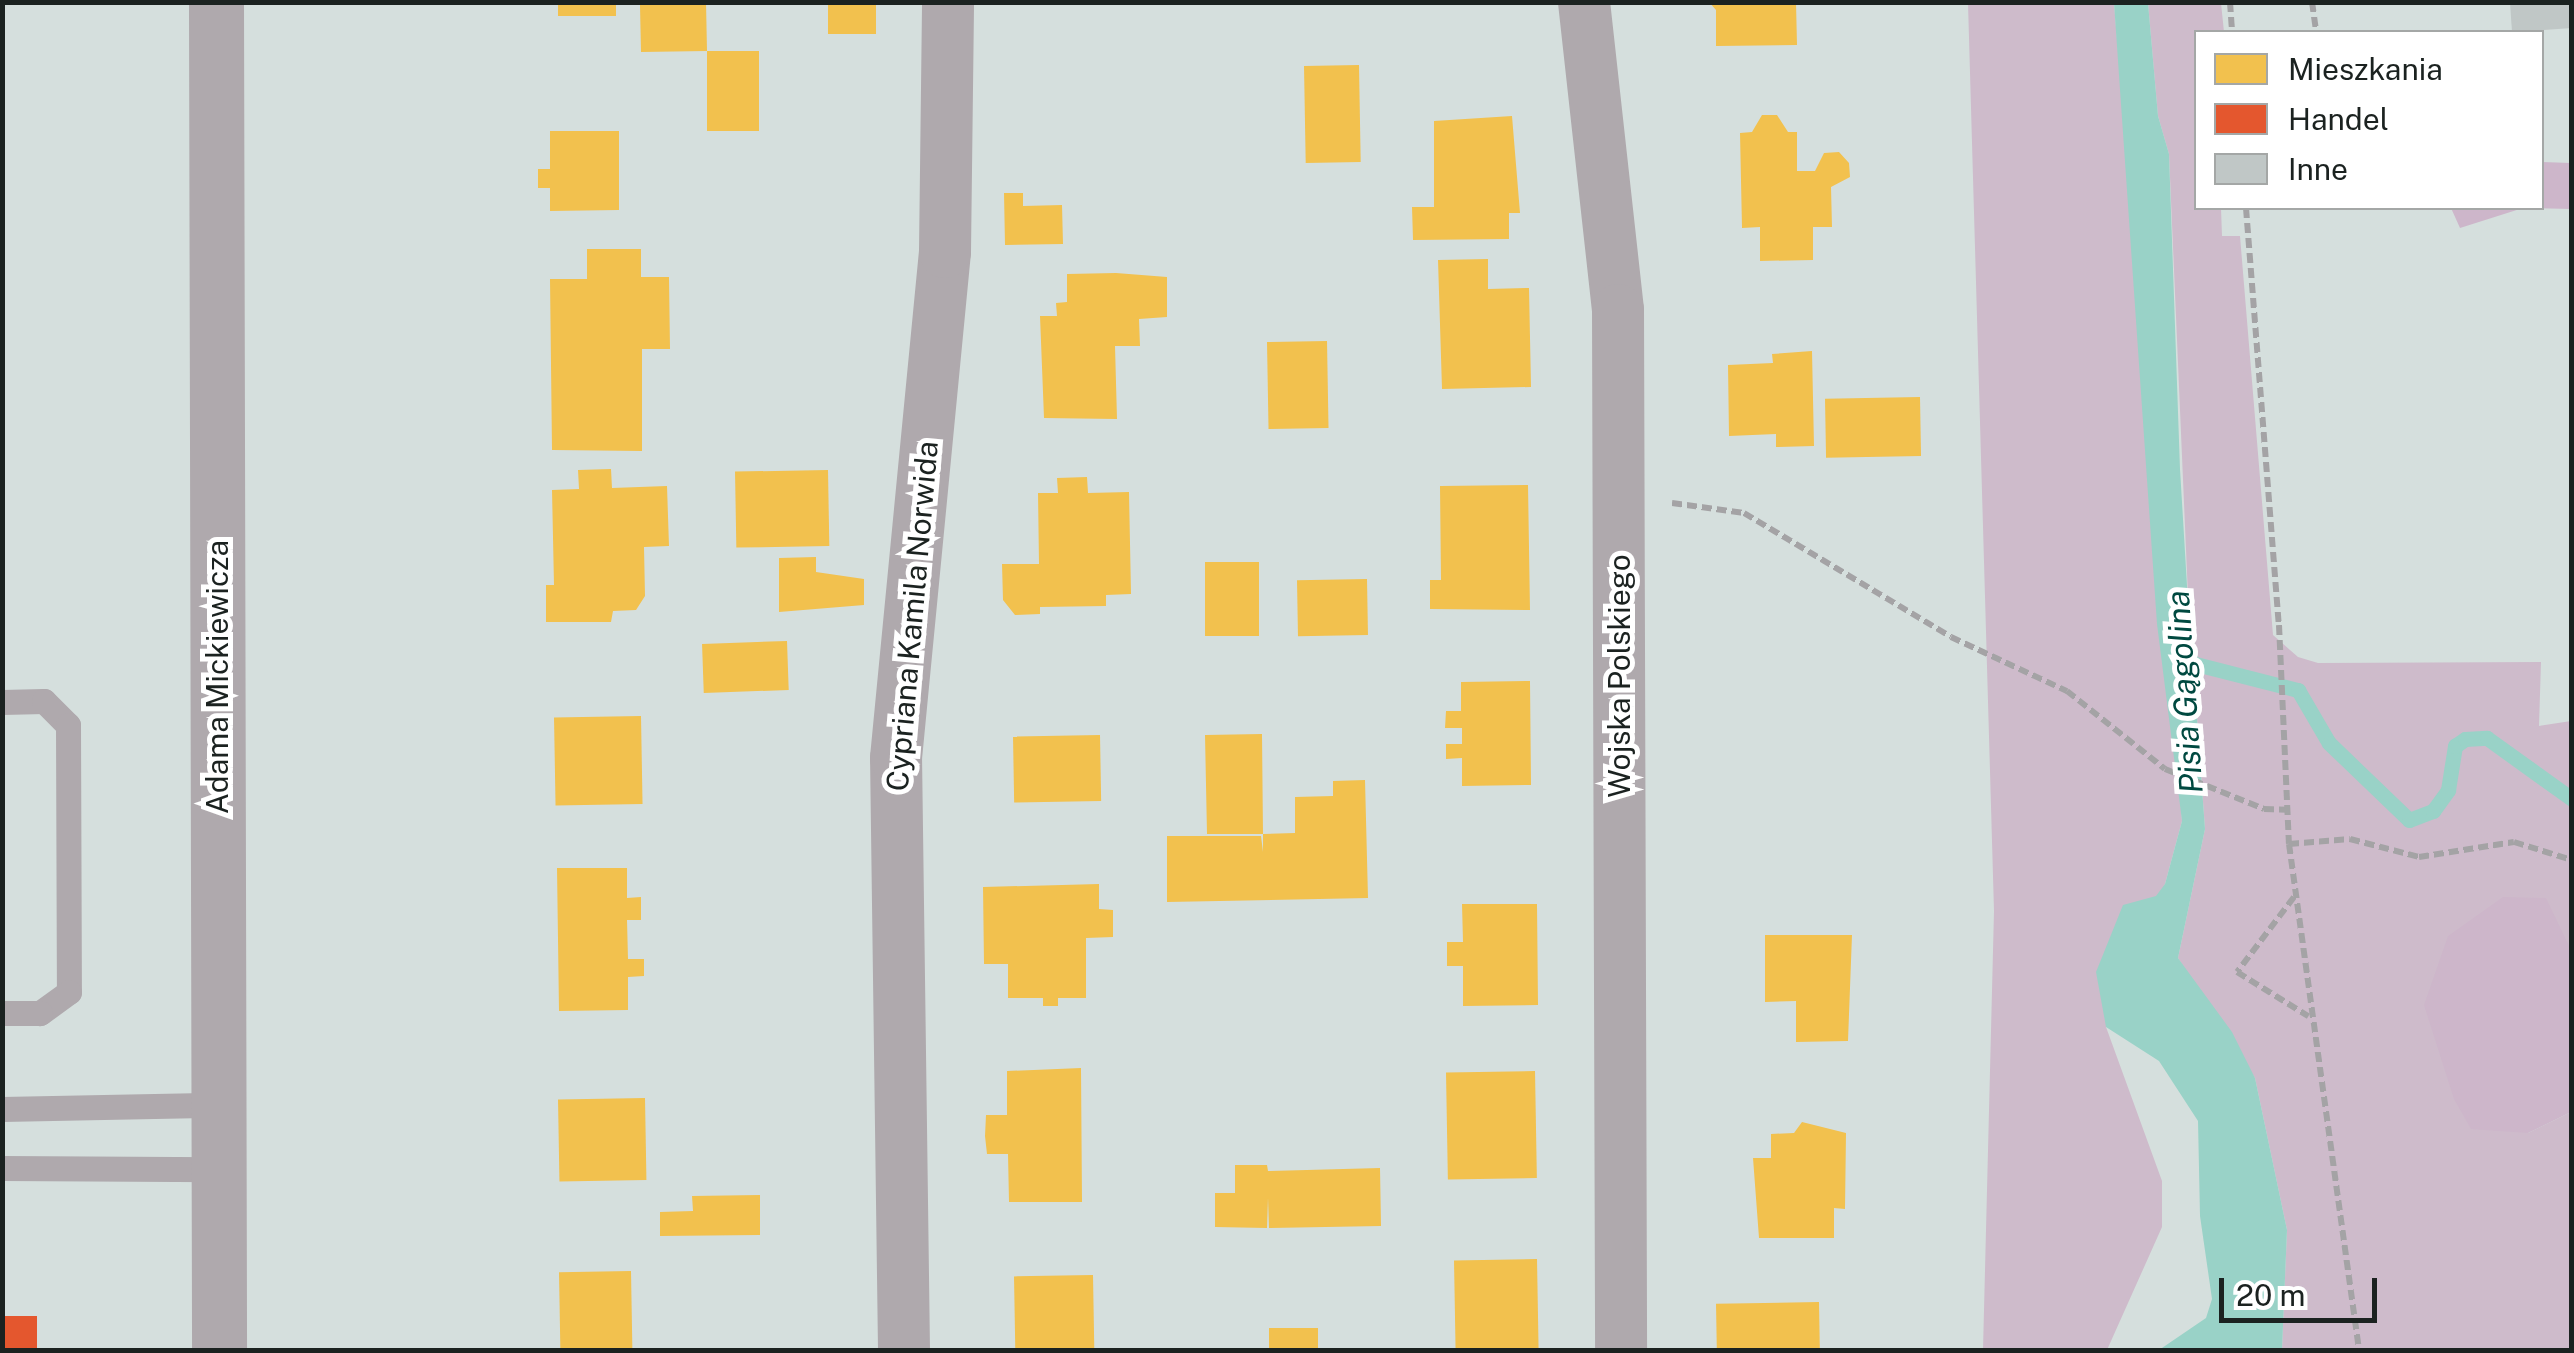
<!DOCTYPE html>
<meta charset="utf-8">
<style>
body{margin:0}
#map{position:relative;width:2574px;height:1353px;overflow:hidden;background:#d5dfdd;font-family:"Public Sans",sans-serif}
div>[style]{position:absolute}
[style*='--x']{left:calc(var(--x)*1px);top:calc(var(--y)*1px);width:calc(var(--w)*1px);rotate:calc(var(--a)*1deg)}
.green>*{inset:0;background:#cebbcb}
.forest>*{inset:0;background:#cdb6ca}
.water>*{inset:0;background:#99d2c7}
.homes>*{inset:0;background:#f2c14e;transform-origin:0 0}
.shops>*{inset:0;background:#e4572e;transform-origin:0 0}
.stream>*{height:15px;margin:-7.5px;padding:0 7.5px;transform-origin:7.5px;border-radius:7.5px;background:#99d2c7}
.building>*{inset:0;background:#c0c7c6}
.path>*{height:6px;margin-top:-3px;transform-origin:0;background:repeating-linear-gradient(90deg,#a4a3a5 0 10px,transparent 0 15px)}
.service>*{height:25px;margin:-12.5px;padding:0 12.5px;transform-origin:12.5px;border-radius:12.5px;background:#afa9ad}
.minor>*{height:52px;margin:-26px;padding:0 26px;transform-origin:26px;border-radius:26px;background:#afa9ad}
.tertiary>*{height:55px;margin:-27.5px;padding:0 27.5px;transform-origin:27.5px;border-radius:27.5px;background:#afa9ad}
span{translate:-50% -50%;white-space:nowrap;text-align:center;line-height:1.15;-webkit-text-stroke:10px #fff;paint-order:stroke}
.street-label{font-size:30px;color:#1b2220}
.water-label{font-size:32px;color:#004940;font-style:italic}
.frame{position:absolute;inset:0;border:5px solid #1b2220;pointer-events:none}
.legend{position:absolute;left:2194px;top:30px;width:350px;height:180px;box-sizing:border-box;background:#fff;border:2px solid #a4a7a6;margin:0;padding:12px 18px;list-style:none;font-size:30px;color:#1b2220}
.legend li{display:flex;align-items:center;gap:20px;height:50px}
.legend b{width:50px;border:2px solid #a4a7a6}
.scale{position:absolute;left:2219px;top:1278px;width:158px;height:45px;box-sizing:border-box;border:5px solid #1b2220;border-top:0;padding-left:12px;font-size:30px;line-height:35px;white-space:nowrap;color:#1b2220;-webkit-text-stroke:8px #fff;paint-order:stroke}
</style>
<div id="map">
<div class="green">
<i style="clip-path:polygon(1968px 3px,2114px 3px,2182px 821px,2165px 884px,2106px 1027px,2162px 1181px,2162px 1227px,2107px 1350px,1983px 1350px,1994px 911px)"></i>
<i style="clip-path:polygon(2148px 3px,2221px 3px,2224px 32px,2196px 32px,2196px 208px,2221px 208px,2222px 236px,2240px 236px,2273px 635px,2298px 657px,2318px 663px,2541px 662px,2539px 726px,2571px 721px,2571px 986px,2570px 948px,2528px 1133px,2571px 1112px,2571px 1350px,2282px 1350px,2287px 1230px,2255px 1078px,2178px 958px,2205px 829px,2195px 690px,2200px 668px,2189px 619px,2169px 154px,2158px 116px)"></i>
</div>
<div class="forest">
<i style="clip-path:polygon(2542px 162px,2571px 163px,2571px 209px,2523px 208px,2460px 228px,2451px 208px,2542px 208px)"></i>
<i style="clip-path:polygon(2503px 897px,2546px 898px,2570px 948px,2571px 1112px,2528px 1133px,2471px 1129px,2454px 1099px,2424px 1005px,2448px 936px)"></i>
</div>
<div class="water">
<i style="clip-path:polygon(2114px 3px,2148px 3px,2158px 116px,2169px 154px,2180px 469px,2189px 619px,2200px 668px,2195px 691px,2205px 829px,2178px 958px,2232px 1032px,2255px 1078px,2287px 1230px,2282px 1350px,2159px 1350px,2206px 1318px,2212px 1299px,2200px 1216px,2198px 1121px,2159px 1061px,2106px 1027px,2096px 972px,2123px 905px,2156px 896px,2165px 884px,2182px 821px,2157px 624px)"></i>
</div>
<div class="homes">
<i style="left:558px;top:2px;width:58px;height:14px"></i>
<i style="clip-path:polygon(658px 2px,706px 2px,707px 51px,641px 52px,640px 5px)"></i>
<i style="left:828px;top:2px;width:48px;height:32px"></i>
<i style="clip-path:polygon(1709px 2px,1796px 2px,1797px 45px,1716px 46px,1716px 10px)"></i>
<i style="left:707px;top:51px;width:52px;height:80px"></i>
<i style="left:1359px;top:65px;width:97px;height:55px;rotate:89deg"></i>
<i style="clip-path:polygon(1762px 115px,1777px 115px,1788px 132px,1797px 132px,1797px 171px,1815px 171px,1824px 153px,1839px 152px,1849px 163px,1850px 177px,1831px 187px,1832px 227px,1813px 227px,1813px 260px,1760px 261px,1760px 227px,1742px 228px,1740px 133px,1752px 132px)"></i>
<i style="clip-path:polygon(1512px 116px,1520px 213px,1509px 213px,1509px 239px,1413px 240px,1412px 207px,1434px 207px,1434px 121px)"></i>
<i style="clip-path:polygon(550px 131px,619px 131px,619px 210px,550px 211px,550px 188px,538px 188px,538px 169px,550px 169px)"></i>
<i style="clip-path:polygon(1004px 193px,1023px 193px,1023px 206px,1062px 205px,1063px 244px,1005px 245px)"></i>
<i style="clip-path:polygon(587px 249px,641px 249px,641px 277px,669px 277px,670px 349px,642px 349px,642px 451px,552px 450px,550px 279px,587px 279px)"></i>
<i style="clip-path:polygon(1488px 259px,1488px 289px,1529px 288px,1531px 387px,1442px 389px,1438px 260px)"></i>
<i style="clip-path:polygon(1116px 273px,1167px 277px,1167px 317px,1139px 319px,1140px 346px,1115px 346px,1117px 419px,1044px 418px,1040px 316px,1057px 316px,1056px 303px,1067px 302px,1067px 274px)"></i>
<i style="left:1327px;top:341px;width:87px;height:60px;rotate:89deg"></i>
<i style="clip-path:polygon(1812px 351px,1814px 446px,1776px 447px,1776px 434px,1729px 436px,1728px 365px,1773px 363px,1772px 354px)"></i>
<i style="left:1920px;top:397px;width:59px;height:95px;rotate:89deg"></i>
<i style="clip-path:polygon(611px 469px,612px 488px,667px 486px,669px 546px,644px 547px,645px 596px,636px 610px,613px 611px,611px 622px,546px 622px,546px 585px,554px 585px,552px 490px,579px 489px,578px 470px)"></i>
<i style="left:828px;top:470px;width:76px;height:93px;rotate:89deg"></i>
<i style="clip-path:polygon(1087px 477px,1088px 493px,1129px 492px,1131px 594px,1106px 595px,1106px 606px,1040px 607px,1040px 614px,1015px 615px,1003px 600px,1002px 564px,1039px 564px,1038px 493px,1058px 493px,1057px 478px)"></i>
<i style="clip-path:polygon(1528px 485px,1530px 610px,1430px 609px,1430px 580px,1441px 580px,1440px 486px)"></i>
<i style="clip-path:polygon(816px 557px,816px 572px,864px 579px,864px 605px,779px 612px,779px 558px)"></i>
<i style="left:1205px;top:562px;width:54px;height:74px"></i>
<i style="left:1367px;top:579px;width:56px;height:70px;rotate:89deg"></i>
<i style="left:787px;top:641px;width:49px;height:85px;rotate:88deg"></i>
<i style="clip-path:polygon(1530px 681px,1531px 785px,1462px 786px,1462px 758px,1446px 759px,1446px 744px,1462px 744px,1462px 728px,1445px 728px,1446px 711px,1461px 711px,1461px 682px)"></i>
<i style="left:641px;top:716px;width:88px;height:87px;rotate:89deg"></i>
<i style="clip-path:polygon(1262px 734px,1263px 834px,1295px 833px,1295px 797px,1333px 796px,1333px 781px,1365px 780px,1368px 898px,1167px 902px,1167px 836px,1261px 836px,1263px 852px,1263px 834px,1207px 834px,1205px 735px)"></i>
<i style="left:1100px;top:735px;width:66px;height:87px;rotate:89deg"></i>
<i style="clip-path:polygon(557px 868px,627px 868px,627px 898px,641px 897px,641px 920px,627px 920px,628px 959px,644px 959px,644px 976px,628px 977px,628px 1010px,559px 1011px)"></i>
<i style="clip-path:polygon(1099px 884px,1099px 909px,1113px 910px,1113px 937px,1086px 938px,1086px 998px,1058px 998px,1058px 1006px,1043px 1006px,1043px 998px,1008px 998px,1008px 964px,984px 964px,983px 887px)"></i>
<i style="clip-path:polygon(1462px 904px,1537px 904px,1538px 1005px,1463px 1006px,1463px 966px,1447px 966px,1447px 942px,1463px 942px)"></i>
<i style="clip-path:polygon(1765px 935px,1852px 935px,1848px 1041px,1796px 1042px,1796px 1001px,1765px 1002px)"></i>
<i style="clip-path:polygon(1081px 1068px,1082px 1202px,1009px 1202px,1008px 1154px,987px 1154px,985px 1136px,986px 1115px,1007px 1115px,1007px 1071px)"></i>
<i style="left:1535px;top:1071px;width:107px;height:89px;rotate:89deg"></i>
<i style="left:645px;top:1098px;width:82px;height:87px;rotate:89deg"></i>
<i style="clip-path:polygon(1802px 1122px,1846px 1133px,1845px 1209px,1834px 1208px,1834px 1238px,1759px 1238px,1753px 1158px,1771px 1158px,1771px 1134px,1794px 1133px)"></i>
<i style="clip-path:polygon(1235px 1165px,1267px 1165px,1268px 1171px,1380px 1168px,1381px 1226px,1269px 1228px,1268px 1198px,1267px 1228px,1215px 1227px,1215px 1193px,1235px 1193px)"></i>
<i style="clip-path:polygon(760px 1195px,760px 1235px,660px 1236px,660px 1212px,693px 1211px,692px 1196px)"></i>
<i style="left:1537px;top:1259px;width:91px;height:83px;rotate:89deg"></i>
<i style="left:631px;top:1271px;width:79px;height:72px;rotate:89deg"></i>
<i style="left:1093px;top:1275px;width:75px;height:79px;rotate:89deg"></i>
<i style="left:1819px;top:1302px;width:48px;height:103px;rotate:89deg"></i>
<i style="left:1269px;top:1328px;width:49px;height:22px"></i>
</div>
<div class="shops">
<i style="left:2px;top:1316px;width:35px;height:34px"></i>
</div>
<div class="stream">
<i style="--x:2184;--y:661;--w:118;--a:14.3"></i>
<i style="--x:2298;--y:690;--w:61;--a:59.7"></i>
<i style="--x:2329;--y:743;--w:111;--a:43.9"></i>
<i style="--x:2409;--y:820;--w:26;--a:-21"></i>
<i style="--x:2433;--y:811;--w:26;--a:-54"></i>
<i style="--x:2448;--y:790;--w:45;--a:-81"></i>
<i style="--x:2455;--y:746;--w:12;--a:-35"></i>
<i style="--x:2465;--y:739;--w:22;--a:-3"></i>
<i style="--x:2487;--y:738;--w:105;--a:35.7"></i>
</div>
<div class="building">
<i style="clip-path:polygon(2510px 2px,2572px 2px,2572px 28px,2512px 32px)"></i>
</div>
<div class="path">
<i style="--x:2230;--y:2;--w:30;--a:86"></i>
<i style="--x:2312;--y:2;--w:30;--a:82"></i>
<i style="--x:2246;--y:208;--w:418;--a:85.5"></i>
<i style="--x:2279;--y:625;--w:219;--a:87.4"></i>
<i style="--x:2289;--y:844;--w:511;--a:82.12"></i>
<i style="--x:1672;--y:503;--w:73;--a:7.9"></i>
<i style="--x:1744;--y:513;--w:241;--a:30.9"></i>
<i style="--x:1951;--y:637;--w:128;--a:25"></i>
<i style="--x:2067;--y:691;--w:125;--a:38.5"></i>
<i style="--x:2165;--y:769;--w:107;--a:22"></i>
<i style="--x:2264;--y:809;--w:23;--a:2"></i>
<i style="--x:2289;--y:844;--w:61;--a:-4.7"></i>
<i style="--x:2350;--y:839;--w:71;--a:14.6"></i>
<i style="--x:2419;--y:857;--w:96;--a:-9"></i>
<i style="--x:2514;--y:842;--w:61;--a:17.2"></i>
<i style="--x:2294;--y:897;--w:94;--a:127.2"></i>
<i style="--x:2237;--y:972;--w:84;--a:31.8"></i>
</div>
<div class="service">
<i style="--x:2;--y:702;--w:42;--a:-1.4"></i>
<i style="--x:44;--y:701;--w:34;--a:45"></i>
<i style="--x:68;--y:725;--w:267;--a:89.8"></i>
<i style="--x:69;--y:992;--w:36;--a:144"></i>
<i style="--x:40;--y:1013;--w:38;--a:180"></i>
<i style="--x:2;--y:1109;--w:216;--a:-1.1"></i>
<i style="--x:2;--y:1168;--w:217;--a:0.3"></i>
</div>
<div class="minor">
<i style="--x:1584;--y:2;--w:310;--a:83.7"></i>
<i style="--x:1618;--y:310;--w:1040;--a:89.83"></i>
<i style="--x:904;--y:1350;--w:592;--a:-90.77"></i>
<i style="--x:896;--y:758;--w:508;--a:-84.47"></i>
<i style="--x:945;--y:252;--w:250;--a:-89.3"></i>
</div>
<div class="tertiary">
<i style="--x:216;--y:2;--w:1348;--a:89.87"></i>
</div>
<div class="street-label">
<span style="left:912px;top:616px;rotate:-85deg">Cypriana Kamila Norwida</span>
<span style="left:1619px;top:676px;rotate:-90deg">Wojska Polskiego</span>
<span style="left:217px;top:677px;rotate:-90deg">Adama Mickiewicza</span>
</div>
<div class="water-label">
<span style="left:2185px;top:692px;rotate:-94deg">Pisia Gągolina</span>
</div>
<div class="frame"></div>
<ul class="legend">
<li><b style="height:28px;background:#f2c14e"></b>Mieszkania</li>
<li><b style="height:28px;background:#e4572e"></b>Handel</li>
<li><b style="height:28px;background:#c0c7c6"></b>Inne</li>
</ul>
<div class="scale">20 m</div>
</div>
